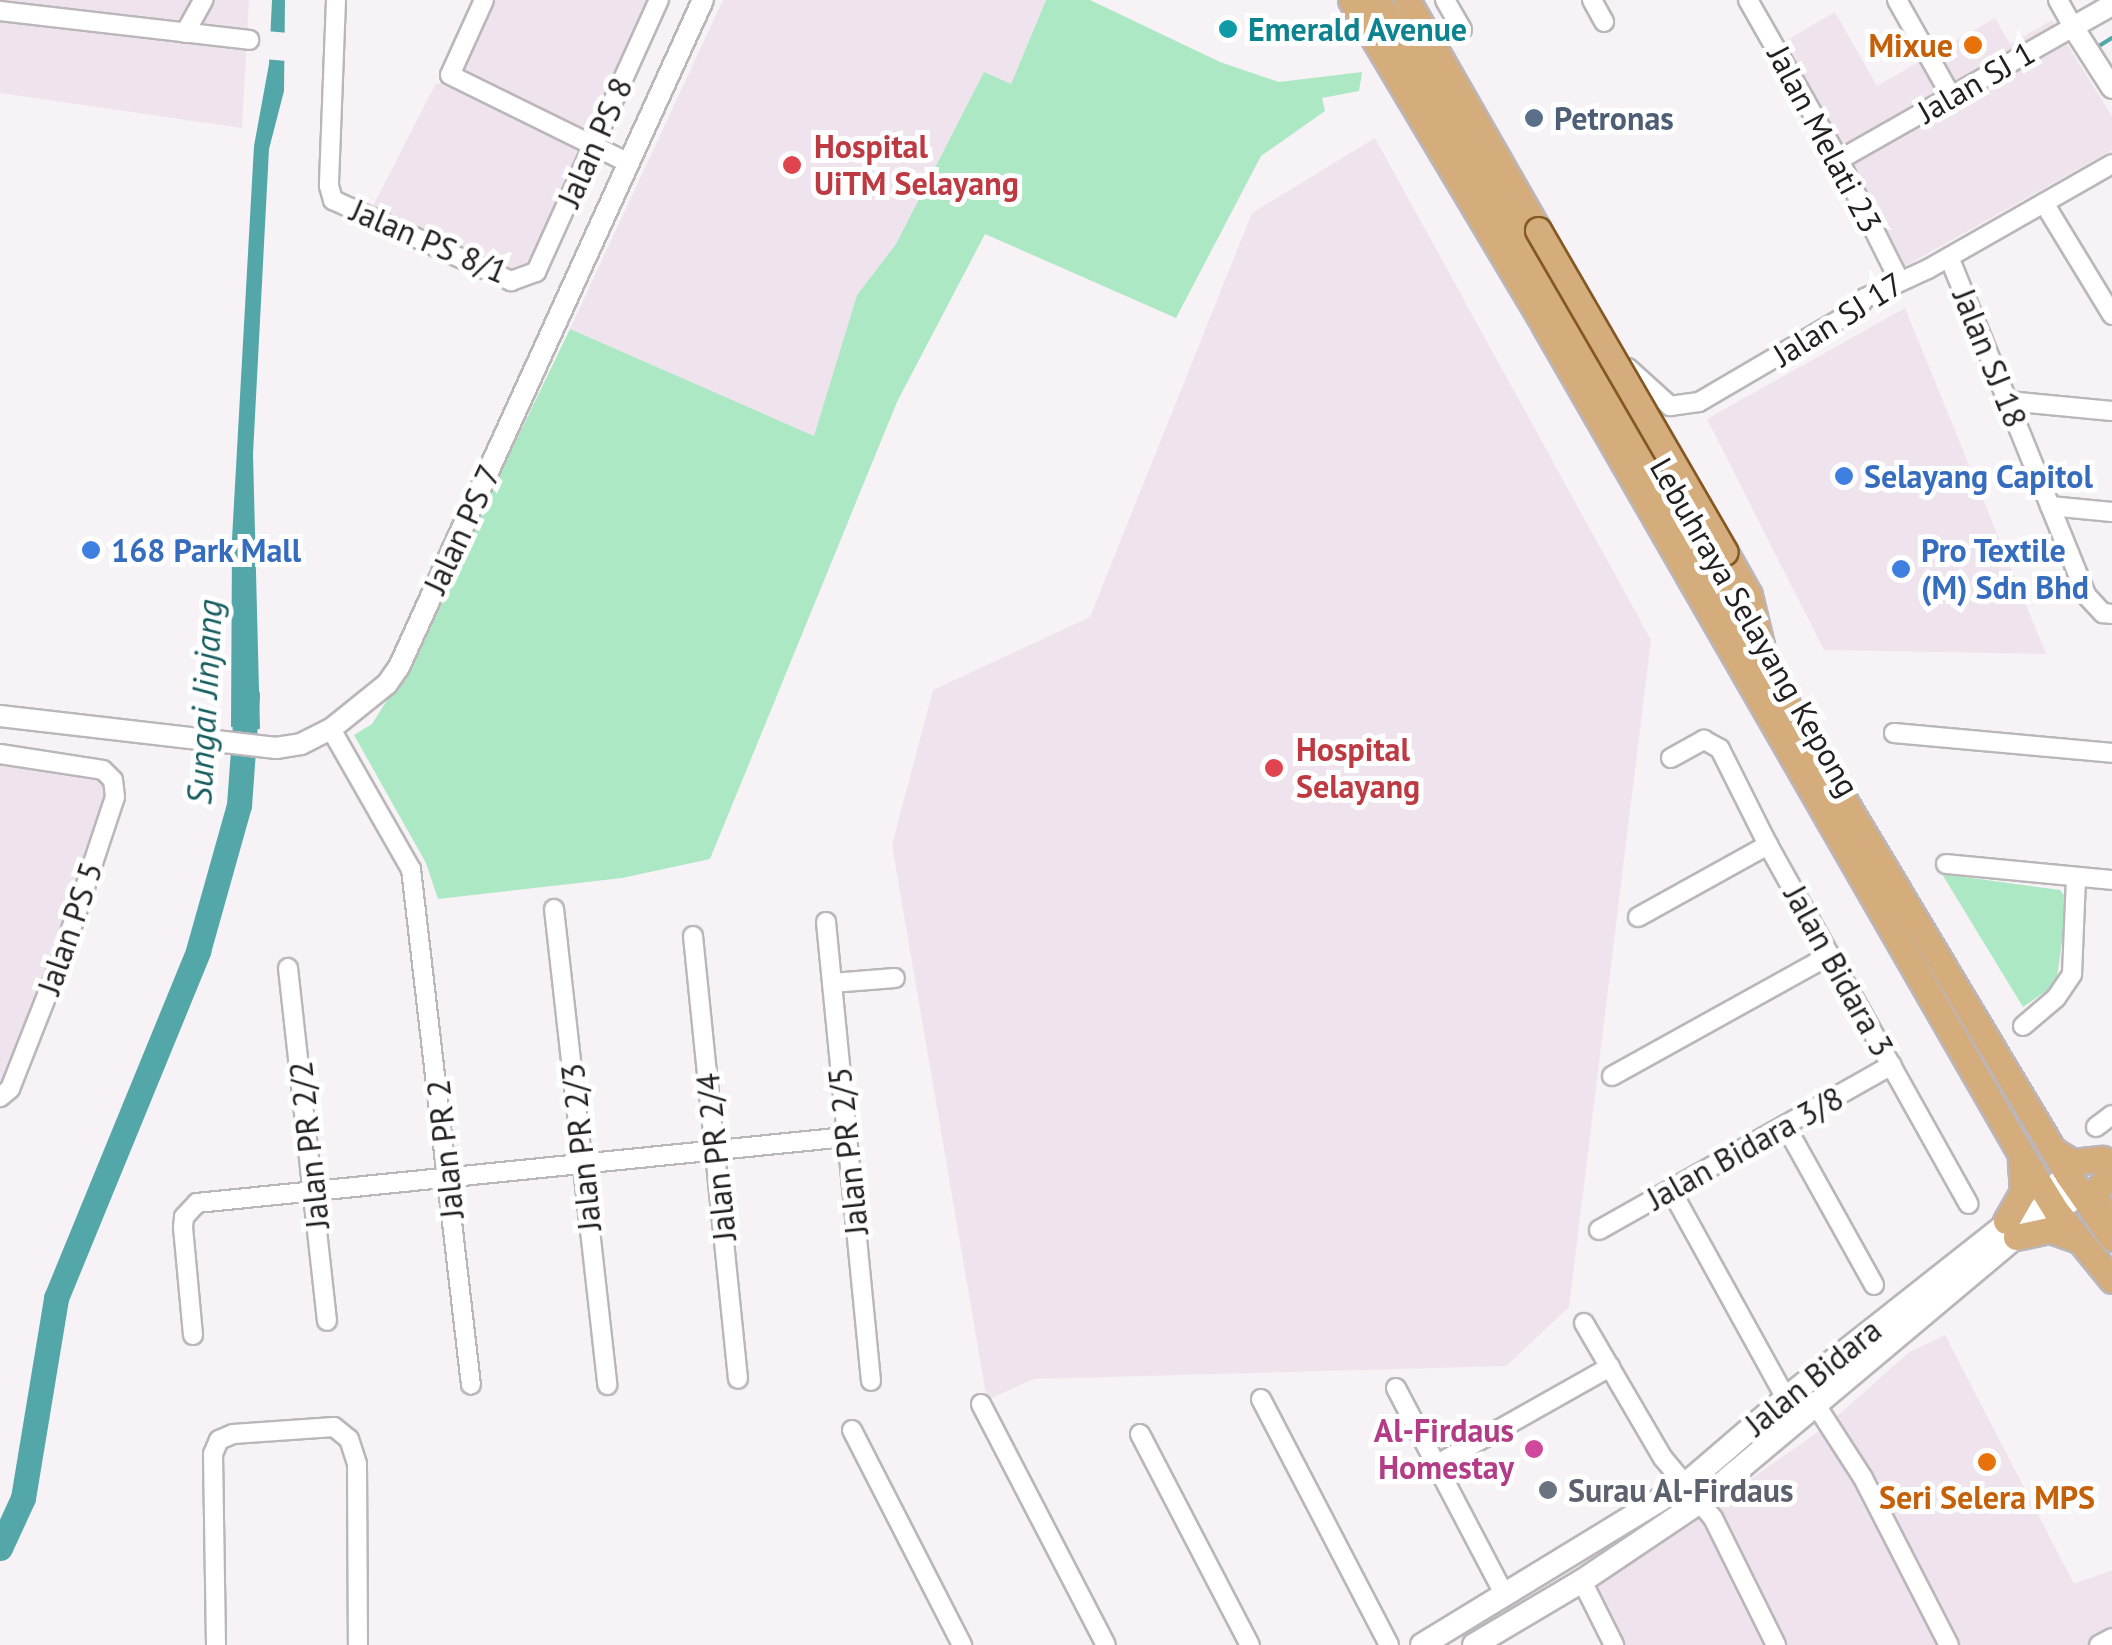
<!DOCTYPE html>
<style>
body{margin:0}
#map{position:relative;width:2112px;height:1645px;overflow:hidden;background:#f6f2f6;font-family:"PT Sans",sans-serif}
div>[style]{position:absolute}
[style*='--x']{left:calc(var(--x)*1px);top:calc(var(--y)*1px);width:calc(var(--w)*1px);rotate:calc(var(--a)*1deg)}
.built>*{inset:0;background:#efe4ee}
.green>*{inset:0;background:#ace8c4}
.water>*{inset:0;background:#54a7a9}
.pier>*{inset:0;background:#f6f2f6;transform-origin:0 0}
.stream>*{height:4px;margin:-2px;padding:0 2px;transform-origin:2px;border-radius:2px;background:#54a7a9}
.river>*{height:25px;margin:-12.5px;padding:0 12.5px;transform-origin:12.5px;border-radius:12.5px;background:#54a7a9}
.roads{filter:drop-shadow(2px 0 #bab6ba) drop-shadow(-2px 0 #bab6ba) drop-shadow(0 2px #bab6ba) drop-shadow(0 -2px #bab6ba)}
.minor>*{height:18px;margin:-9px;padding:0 9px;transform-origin:9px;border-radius:9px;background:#fff}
.tertiary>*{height:20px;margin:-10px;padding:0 10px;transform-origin:10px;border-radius:10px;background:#fff}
.secondary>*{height:22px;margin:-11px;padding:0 11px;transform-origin:11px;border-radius:11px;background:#fff}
.primary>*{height:25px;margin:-12.5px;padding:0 12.5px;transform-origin:12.5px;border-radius:12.5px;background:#d5ad7c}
.bridges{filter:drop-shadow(2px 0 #845823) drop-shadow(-2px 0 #845823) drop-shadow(0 2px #845823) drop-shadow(0 -2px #845823)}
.primary-bridge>*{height:25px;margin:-12.5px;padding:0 12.5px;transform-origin:12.5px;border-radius:12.5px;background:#d5ad7c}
.dots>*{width:28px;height:28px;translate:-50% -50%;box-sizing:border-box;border:5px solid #fff;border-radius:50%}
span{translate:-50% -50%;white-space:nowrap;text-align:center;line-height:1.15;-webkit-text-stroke:10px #fff;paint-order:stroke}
.culture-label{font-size:32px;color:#0d838f;font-weight:700}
.left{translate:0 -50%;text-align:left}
.food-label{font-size:32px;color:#c56008;font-weight:700}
.right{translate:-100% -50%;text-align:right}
.street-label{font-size:32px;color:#211f20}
.service-label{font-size:32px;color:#4e5e75;font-weight:700}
.health-label{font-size:32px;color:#be3a42;font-weight:700}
.shop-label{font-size:32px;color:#366cbe;font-weight:700}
.hotel-label{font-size:32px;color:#b23c85;font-weight:700}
.worship-label{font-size:32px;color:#5b616d;font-weight:700}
.water-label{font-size:35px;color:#165d5f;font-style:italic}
</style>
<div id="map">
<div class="built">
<i style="clip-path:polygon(0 0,249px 0,242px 128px,0 93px)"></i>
<i style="clip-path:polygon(470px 0,653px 0,532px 268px,510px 276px,371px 210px,435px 85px,447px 80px,486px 6px)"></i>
<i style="clip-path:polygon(723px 0,1046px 0,1011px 85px,984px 73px,896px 244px,857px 295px,814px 437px,570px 329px)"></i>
<i style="clip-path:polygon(1835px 12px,1877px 86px,1995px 18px,2010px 44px,2052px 20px,2112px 116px,2112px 150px,1902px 268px,1785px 41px)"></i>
<i style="clip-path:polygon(1375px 138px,1651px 640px,1569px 1307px,1506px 1366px,1034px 1379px,987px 1400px,892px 845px,933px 690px,1090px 617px,1252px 213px)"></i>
<i style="clip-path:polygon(1905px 308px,2046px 654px,1824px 650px,1707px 419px)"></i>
<i style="clip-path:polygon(0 762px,99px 777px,107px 783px,108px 796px,0 1089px)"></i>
<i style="clip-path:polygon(1945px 1335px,2074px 1584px,2112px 1570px,2112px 1645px,1622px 1645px,1594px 1589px,1825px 1427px,1908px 1353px)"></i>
</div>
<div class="green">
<i style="clip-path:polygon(1046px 0,1090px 0,1220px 62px,1279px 82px,1362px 72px,1359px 91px,1322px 98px,1325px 111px,1261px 156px,1176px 318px,985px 234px,897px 402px,710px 859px,622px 878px,438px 899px,426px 863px,354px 735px,372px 724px,401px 678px,570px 329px,814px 436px,857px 295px,896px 244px,984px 72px,1011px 84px)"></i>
<i style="clip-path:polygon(1942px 874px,2060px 890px,2068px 900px,2056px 984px,2023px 1007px)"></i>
</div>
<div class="water">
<i style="clip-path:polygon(272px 0,285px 0,284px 91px,269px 149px,253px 454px,260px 729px,231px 727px,232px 539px,254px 146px,269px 64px)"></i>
</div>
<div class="pier">
<i style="left:266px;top:31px;width:23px;height:28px;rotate:5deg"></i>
</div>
<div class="stream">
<i style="--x:2099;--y:46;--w:15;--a:-32"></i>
</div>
<div class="river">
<i style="--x:0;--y:1548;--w:55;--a:-65.3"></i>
<i style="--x:23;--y:1498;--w:203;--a:-80.6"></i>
<i style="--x:56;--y:1298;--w:375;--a:-67.7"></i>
<i style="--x:198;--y:951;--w:152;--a:-74.3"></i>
<i style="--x:239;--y:805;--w:110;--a:-85.8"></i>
</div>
<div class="roads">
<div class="minor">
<i style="--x:336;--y:0;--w:186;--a:92.2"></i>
<i style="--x:329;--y:186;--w:15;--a:74"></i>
<i style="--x:333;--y:200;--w:196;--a:24.5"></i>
<i style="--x:511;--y:281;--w:27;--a:-20"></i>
<i style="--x:536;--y:272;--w:299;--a:-65.7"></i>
<i style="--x:484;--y:0;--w:82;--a:114.4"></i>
<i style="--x:450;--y:75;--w:199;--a:26.2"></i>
<i style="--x:1445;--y:0;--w:34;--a:60"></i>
<i style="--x:1592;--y:0;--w:25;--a:61"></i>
<i style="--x:1748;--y:0;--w:184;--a:60.4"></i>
<i style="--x:1839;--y:160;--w:134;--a:63.4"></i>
<i style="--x:1897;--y:0;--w:110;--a:60.6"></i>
<i style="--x:0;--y:11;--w:251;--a:6.6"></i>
<i style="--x:185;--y:33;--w:38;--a:-61"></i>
<i style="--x:1839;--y:160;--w:269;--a:-29.6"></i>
<i style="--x:2073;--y:27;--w:31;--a:-119"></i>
<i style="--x:2044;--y:203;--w:131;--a:58.7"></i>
<i style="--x:1949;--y:257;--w:365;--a:67.9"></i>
<i style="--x:2086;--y:595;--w:25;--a:47"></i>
<i style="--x:2103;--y:613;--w:9;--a:6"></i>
<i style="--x:1628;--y:368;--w:57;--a:42.1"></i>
<i style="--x:1670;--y:406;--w:29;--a:-8"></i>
<i style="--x:1699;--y:402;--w:182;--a:-30.4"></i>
<i style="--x:1856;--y:310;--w:15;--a:-53"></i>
<i style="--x:1865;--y:298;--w:69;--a:-24.7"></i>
<i style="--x:1928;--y:269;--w:212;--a:-29.7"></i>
<i style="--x:2008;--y:401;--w:104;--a:5.5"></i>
<i style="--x:2050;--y:506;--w:62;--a:5.5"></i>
<i style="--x:331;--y:729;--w:161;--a:60.3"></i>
<i style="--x:411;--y:869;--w:519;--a:83.37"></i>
<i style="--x:1894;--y:733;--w:219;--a:5.2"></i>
<i style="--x:0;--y:754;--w:104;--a:8.8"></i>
<i style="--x:103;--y:770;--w:14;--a:45"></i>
<i style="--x:113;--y:780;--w:17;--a:83"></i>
<i style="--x:115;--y:797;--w:174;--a:108.4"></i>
<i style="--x:60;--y:962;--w:136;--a:111.5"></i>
<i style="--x:10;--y:1089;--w:13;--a:141"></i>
<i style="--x:1671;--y:758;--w:38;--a:-29"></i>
<i style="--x:1704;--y:740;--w:18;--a:29"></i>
<i style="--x:1720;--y:749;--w:107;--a:63.4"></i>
<i style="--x:1768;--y:845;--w:411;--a:60.8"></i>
<i style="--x:1946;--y:864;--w:167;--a:5.5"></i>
<i style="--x:554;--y:909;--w:479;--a:83.6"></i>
<i style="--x:1638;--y:917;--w:149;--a:-29"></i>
<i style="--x:826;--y:922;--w:461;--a:84.4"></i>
<i style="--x:693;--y:936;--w:445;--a:84.2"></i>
<i style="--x:288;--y:968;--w:355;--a:83.7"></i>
<i style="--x:832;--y:983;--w:63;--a:-4.5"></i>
<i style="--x:2023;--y:1026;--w:43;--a:-40.3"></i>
<i style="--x:2056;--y:998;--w:29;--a:-56"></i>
<i style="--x:2072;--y:974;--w:97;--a:-87.6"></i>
<i style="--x:1612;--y:1076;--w:249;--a:-29"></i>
<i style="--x:1785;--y:1125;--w:183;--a:60.9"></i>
<i style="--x:2096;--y:1127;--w:20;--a:-37"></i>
<i style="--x:1671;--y:1190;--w:238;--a:61.1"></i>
<i style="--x:1786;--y:1398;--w:28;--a:8"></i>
<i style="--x:1814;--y:1402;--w:90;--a:57.2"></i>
<i style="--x:1863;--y:1478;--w:188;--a:62.8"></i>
<i style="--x:1599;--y:1230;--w:336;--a:-29.4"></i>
<i style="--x:1584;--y:1323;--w:156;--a:59.7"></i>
<i style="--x:1663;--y:1458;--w:78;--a:50.2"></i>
<i style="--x:1713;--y:1518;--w:142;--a:63.6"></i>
<i style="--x:193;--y:1335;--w:108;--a:-95.3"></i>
<i style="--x:183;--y:1227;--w:10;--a:-84"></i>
<i style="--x:184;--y:1217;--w:19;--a:-47"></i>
<i style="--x:197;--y:1203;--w:652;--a:-5.81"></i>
<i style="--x:1396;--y:1388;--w:235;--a:62.3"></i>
<i style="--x:1261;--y:1399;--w:277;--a:62.5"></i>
<i style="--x:981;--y:1404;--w:271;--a:62.6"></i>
<i style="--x:852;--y:1430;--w:242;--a:62.9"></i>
<i style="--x:1140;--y:1434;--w:238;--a:62.5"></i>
<i style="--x:1436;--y:1465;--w:200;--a:-29.4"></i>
<i style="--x:1582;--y:1581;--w:72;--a:63.4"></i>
<i style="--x:216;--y:1645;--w:191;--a:-90.9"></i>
<i style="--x:213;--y:1454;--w:15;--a:-67"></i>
<i style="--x:219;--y:1440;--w:15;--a:-23"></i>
<i style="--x:233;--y:1434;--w:101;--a:-4"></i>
<i style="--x:334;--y:1427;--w:19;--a:39"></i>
<i style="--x:349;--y:1439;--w:26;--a:72"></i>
<i style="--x:357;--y:1464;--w:181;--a:89.7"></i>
<i style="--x:2099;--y:1645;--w:15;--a:-28"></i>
</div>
<div class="tertiary">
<i style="--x:2112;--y:5;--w:45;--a:150.6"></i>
<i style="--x:2073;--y:27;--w:72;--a:57.4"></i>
<i style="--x:0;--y:716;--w:278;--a:6.6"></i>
<i style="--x:276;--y:748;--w:25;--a:-9"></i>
<i style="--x:301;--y:744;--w:34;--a:-27"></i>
<i style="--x:331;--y:729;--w:72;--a:-38.8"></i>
<i style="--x:387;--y:684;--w:21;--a:-55"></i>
<i style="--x:399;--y:667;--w:733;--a:-65.5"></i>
</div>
<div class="secondary">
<i style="--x:1422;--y:1645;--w:309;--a:-31.4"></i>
<i style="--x:1686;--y:1484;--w:132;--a:-40.7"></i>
<i style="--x:1786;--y:1398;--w:360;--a:-38.3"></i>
<i style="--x:1474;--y:1645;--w:126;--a:-30.7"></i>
<i style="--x:1582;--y:1581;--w:143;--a:-33.9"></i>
<i style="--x:1701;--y:1501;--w:411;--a:-40"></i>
<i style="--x:2016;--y:1237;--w:78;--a:-33.5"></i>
</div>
<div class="primary">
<i style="--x:1351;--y:0;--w:379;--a:59.2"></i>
<i style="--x:1545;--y:326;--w:955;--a:60.11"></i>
<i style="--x:2021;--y:1154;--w:67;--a:58.4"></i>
<i style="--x:2056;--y:1211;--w:89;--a:50.9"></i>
<i style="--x:1377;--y:0;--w:223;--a:58.6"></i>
<i style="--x:1493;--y:190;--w:544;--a:60.37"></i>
<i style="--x:1762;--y:663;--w:596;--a:59.14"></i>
<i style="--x:2068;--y:1175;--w:77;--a:55.1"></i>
<i style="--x:1407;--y:0;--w:265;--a:60.3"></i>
<i style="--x:1725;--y:552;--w:49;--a:60.8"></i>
<i style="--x:1749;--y:595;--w:51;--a:76.5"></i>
<i style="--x:2053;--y:1150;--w:22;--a:32"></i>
<i style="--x:2072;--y:1162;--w:31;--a:-6"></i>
<i style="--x:2006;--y:1221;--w:34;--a:-60"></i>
<i style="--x:2023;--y:1192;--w:31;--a:-94"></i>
<i style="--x:2101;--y:1222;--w:31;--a:-99"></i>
<i style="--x:2096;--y:1191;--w:23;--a:-50"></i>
<i style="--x:2016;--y:1237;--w:35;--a:-12"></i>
<i style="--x:2050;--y:1230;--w:28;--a:19"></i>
</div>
</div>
<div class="bridges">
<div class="primary-bridge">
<i style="--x:1538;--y:230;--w:372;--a:59.9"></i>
</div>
</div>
<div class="dots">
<i style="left:1228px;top:29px;background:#0f9aa8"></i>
<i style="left:1973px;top:45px;background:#e8710a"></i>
<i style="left:1534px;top:118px;background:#5c6f8a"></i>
<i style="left:792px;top:165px;background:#e0444e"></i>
<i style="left:1844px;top:476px;background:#3f7fe0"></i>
<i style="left:91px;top:550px;background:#3f7fe0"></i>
<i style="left:1901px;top:569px;background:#3f7fe0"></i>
<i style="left:1274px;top:768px;background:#e0444e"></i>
<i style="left:1534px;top:1449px;background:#d1479c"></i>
<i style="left:1987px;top:1462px;background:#e8710a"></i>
<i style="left:1548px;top:1490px;background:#6b7280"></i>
</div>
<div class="culture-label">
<span class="left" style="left:1248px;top:29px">Emerald Avenue</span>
</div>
<div class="food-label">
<span class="right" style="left:1953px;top:45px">Mixue</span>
<span style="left:1987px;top:1497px">Seri Selera MPS</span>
</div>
<div class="street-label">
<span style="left:1976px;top:82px;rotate:-30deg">Jalan SJ 1</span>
<span style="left:1825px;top:139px;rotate:62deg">Jalan Melati 23</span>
<span style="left:595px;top:142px;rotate:-66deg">Jalan PS 8</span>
<span style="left:429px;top:241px;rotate:23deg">Jalan PS 8/1</span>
<span style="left:1838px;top:319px;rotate:-32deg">Jalan SJ 17</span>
<span style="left:1990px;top:358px;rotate:68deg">Jalan SJ 18</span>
<span style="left:462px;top:529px;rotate:-65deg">Jalan PS 7</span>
<span style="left:1755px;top:627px;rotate:60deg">Lebuhraya Selayang Kepong</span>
<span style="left:70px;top:928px;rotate:-71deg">Jalan PS 5</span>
<span style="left:1839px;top:971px;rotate:61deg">Jalan Bidara 3</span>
<span style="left:309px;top:1145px;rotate:-96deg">Jalan PR 2/2</span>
<span style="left:581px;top:1147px;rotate:-96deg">Jalan PR 2/3</span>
<span style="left:1745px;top:1148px;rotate:-29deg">Jalan Bidara 3/8</span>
<span style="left:445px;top:1149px;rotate:-96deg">Jalan PR 2</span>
<span style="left:848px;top:1151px;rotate:-96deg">Jalan PR 2/5</span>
<span style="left:716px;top:1157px;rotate:-96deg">Jalan PR 2/4</span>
<span style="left:1813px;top:1377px;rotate:-39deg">Jalan Bidara</span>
</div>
<div class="service-label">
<span class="left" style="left:1554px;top:118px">Petronas</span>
</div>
<div class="health-label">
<span class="left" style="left:814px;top:165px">Hospital<br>UiTM Selayang</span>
<span class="left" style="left:1296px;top:768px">Hospital<br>Selayang</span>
</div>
<div class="shop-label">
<span class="left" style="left:1864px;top:476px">Selayang Capitol</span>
<span class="left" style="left:111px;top:550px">168 Park Mall</span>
<span class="left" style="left:1921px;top:569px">Pro Textile<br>(M) Sdn Bhd</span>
</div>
<div class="hotel-label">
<span class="right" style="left:1514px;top:1449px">Al-Firdaus<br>Homestay</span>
</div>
<div class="worship-label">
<span class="left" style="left:1568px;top:1490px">Surau Al-Firdaus</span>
</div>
<div class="water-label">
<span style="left:204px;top:702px;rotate:-87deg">Sungai Jinjang</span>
</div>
</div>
